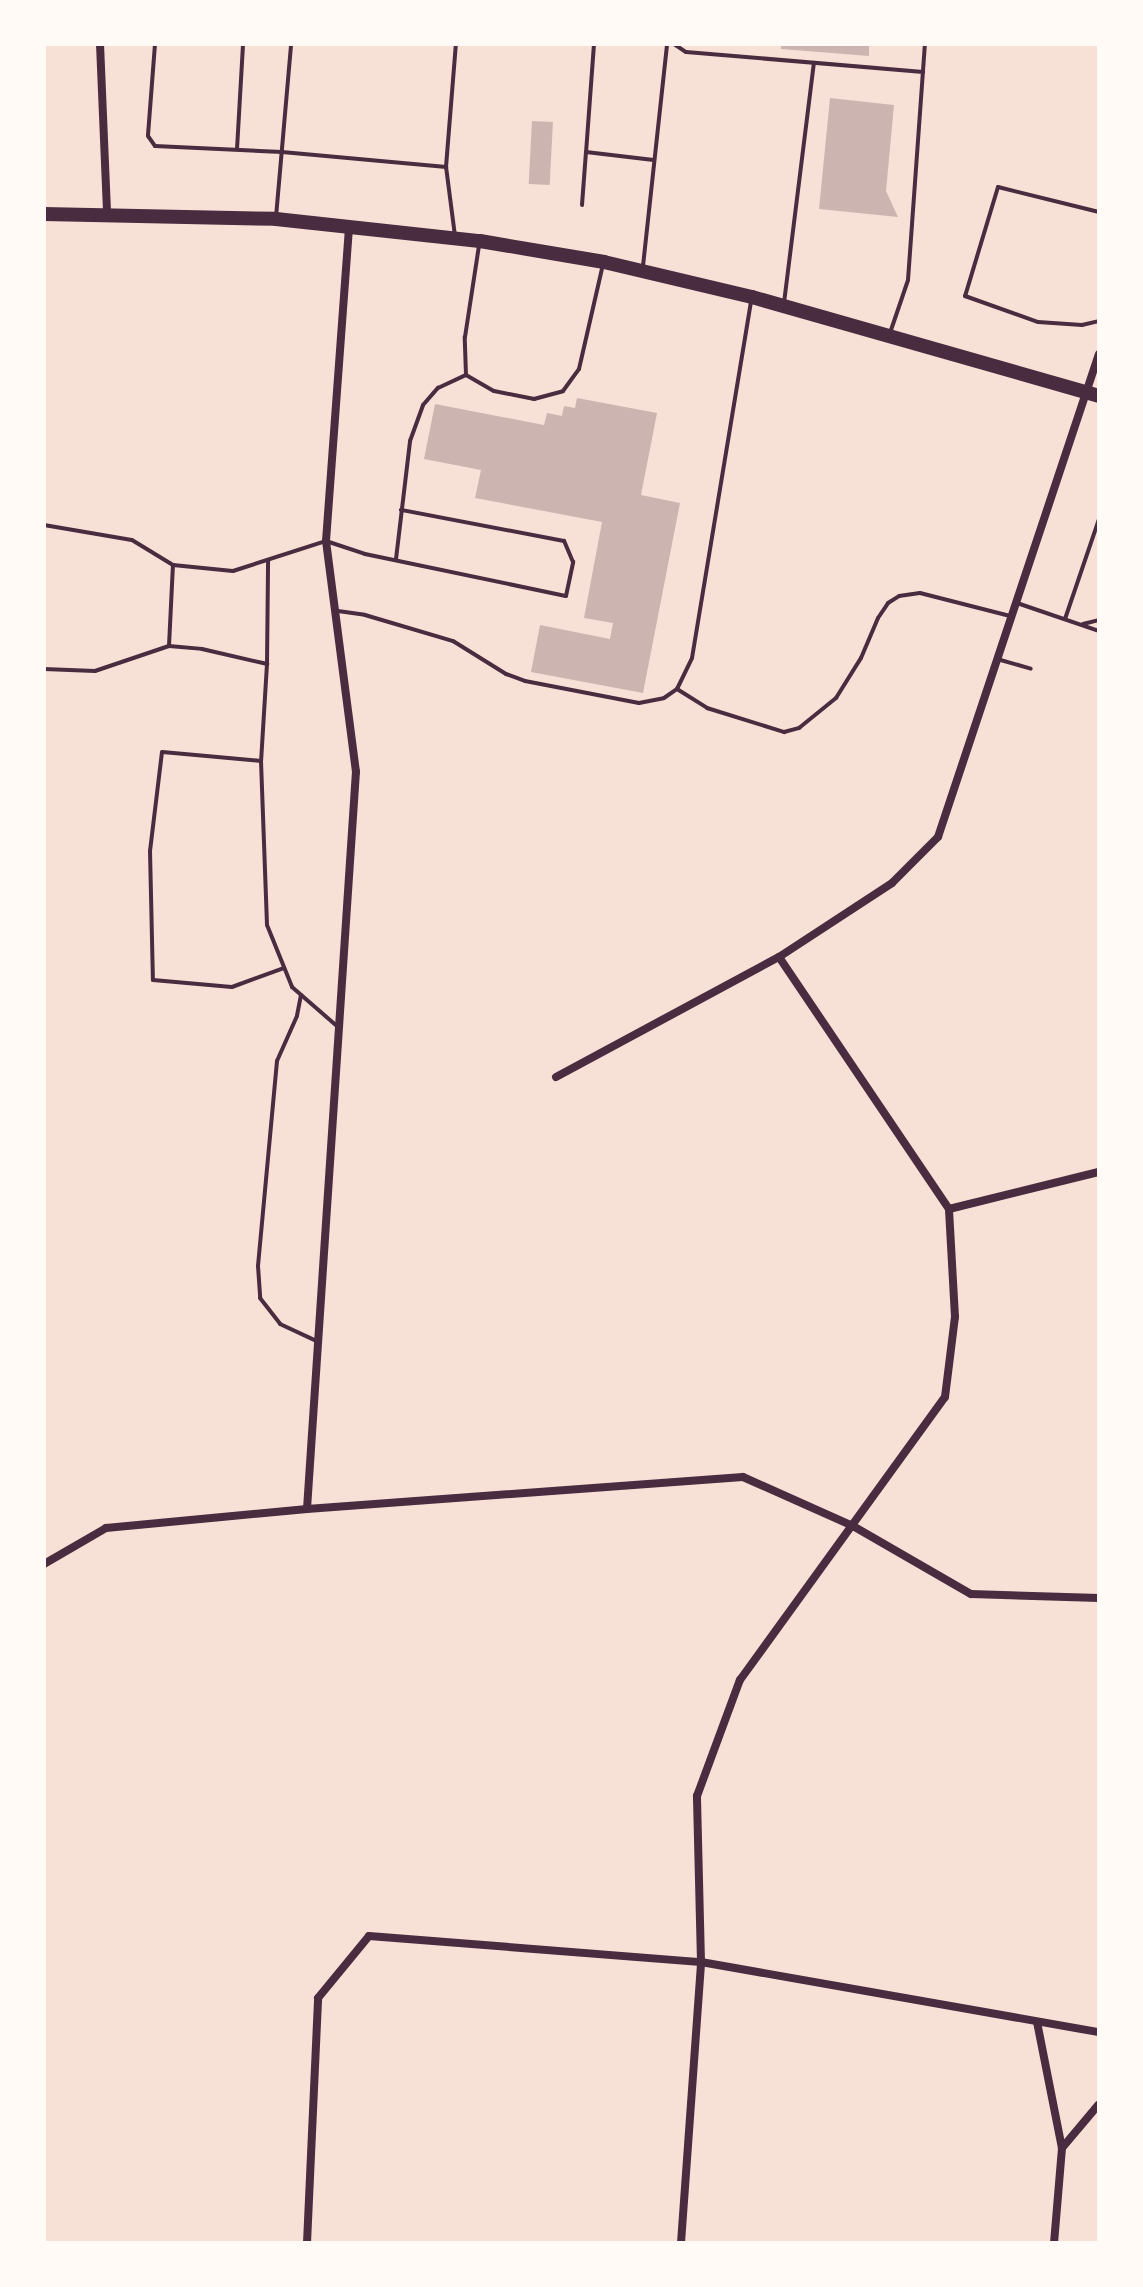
<!DOCTYPE html>
<style>
body{margin:0}
#map{position:relative;width:1143px;height:2287px;overflow:hidden;background:#f7e1d7;font-family:"Open Sans",sans-serif}
div>[style]{position:absolute}
[style*='--x']{left:calc(var(--x)*1px);top:calc(var(--y)*1px);width:calc(var(--w)*1px);rotate:calc(var(--a)*1deg)}
.building>*{inset:0;background:#ccb4b1;transform-origin:0 0}
.service>*{height:4px;margin:-2px;padding:0 2px;transform-origin:2px;border-radius:2px;background:#4a2c40}
.minor>*{height:8px;margin:-4px;padding:0 4px;transform-origin:4px;border-radius:4px;background:#4a2c40}
.primary>*{height:14px;margin:-7px;padding:0 7px;transform-origin:7px;border-radius:7px;background:#4a2c40}
span{translate:-50% -50%;white-space:nowrap;text-align:center;line-height:1.15;-webkit-text-stroke:6px #fffaf5;paint-order:stroke}
.frame{position:absolute;inset:0;border:46px solid #fffaf5;pointer-events:none}
</style>
<div id="map">
<div class="building">
<i style="clip-path:polygon(781px 44px,869px 44px,869px 56px,781px 49px)"></i>
<i style="clip-path:polygon(830px 98px,894px 105px,886px 191px,898px 217px,819px 209px)"></i>
<i style="left:532px;top:121px;width:21px;height:63px;rotate:3deg"></i>
<i style="clip-path:polygon(577px 398px,657px 413px,641px 495px,680px 503px,643px 693px,531px 672px,540px 625px,610px 639px,613px 623px,584px 618px,602px 522px,475px 498px,481px 470px,424px 459px,435px 404px,544px 425px,547px 413px,562px 416px,564px 406px,575px 408px)"></i>
</div>
<div class="service">
<i style="--x:155;--y:44;--w:92;--a:94.4"></i>
<i style="--x:148;--y:136;--w:12;--a:55"></i>
<i style="--x:155;--y:146;--w:127;--a:2.7"></i>
<i style="--x:282;--y:152;--w:165;--a:5.2"></i>
<i style="--x:594;--y:44;--w:108;--a:94.2"></i>
<i style="--x:586;--y:152;--w:68;--a:6.7"></i>
<i style="--x:674;--y:44;--w:14;--a:34"></i>
<i style="--x:686;--y:52;--w:238;--a:4.8"></i>
<i style="--x:237;--y:149;--w:105;--a:-86.7"></i>
<i style="--x:582;--y:205;--w:53;--a:-85.7"></i>
<i style="--x:1099;--y:212;--w:104;--a:-166.1"></i>
<i style="--x:998;--y:187;--w:114;--a:106.8"></i>
<i style="--x:965;--y:296;--w:77;--a:19.6"></i>
<i style="--x:1038;--y:322;--w:44;--a:3.9"></i>
<i style="--x:1082;--y:325;--w:17;--a:-13"></i>
<i style="--x:276;--y:217;--w:174;--a:-85"></i>
<i style="--x:455;--y:236;--w:70;--a:-97.4"></i>
<i style="--x:446;--y:167;--w:123;--a:-85.4"></i>
<i style="--x:643;--y:266;--w:223;--a:-83.8"></i>
<i style="--x:784;--y:303;--w:242;--a:-82.9"></i>
<i style="--x:890;--y:333;--w:56;--a:-71.2"></i>
<i style="--x:908;--y:280;--w:237;--a:-85.9"></i>
<i style="--x:466;--y:375;--w:32;--a:30"></i>
<i style="--x:494;--y:391;--w:41;--a:11.3"></i>
<i style="--x:534;--y:399;--w:30;--a:-15"></i>
<i style="--x:563;--y:391;--w:27;--a:-54"></i>
<i style="--x:579;--y:369;--w:108;--a:-77.1"></i>
<i style="--x:466;--y:375;--w:38;--a:-92"></i>
<i style="--x:465;--y:337;--w:92;--a:-81.3"></i>
<i style="--x:44;--y:525;--w:89;--a:9.7"></i>
<i style="--x:132;--y:540;--w:48;--a:31.4"></i>
<i style="--x:173;--y:565;--w:60;--a:5.7"></i>
<i style="--x:233;--y:571;--w:98;--a:-17.9"></i>
<i style="--x:326;--y:541;--w:41;--a:18.4"></i>
<i style="--x:365;--y:554;--w:205;--a:11.8"></i>
<i style="--x:566;--y:596;--w:35;--a:-78"></i>
<i style="--x:573;--y:562;--w:23;--a:-113"></i>
<i style="--x:564;--y:541;--w:166;--a:-169.2"></i>
<i style="--x:396;--y:559;--w:119;--a:-83.2"></i>
<i style="--x:410;--y:441;--w:38;--a:-70"></i>
<i style="--x:423;--y:405;--w:23;--a:-49"></i>
<i style="--x:438;--y:388;--w:31;--a:-25"></i>
<i style="--x:1017;--y:603;--w:87;--a:18.9"></i>
<i style="--x:338;--y:611;--w:27;--a:8"></i>
<i style="--x:365;--y:615;--w:92;--a:16.5"></i>
<i style="--x:453;--y:641;--w:62;--a:31.9"></i>
<i style="--x:506;--y:674;--w:20;--a:20"></i>
<i style="--x:525;--y:681;--w:116;--a:10.9"></i>
<i style="--x:639;--y:703;--w:25;--a:-11"></i>
<i style="--x:664;--y:698;--w:16;--a:-35"></i>
<i style="--x:677;--y:689;--w:34;--a:-64"></i>
<i style="--x:692;--y:658;--w:361;--a:-80.6"></i>
<i style="--x:1065;--y:619;--w:106;--a:-71.2"></i>
<i style="--x:1083;--y:624;--w:16;--a:-14"></i>
<i style="--x:169;--y:646;--w:81;--a:-87.2"></i>
<i style="--x:997;--y:659;--w:35;--a:16"></i>
<i style="--x:267;--y:664;--w:97;--a:93.5"></i>
<i style="--x:261;--y:761;--w:164;--a:87.9"></i>
<i style="--x:267;--y:925;--w:67;--a:68"></i>
<i style="--x:292;--y:987;--w:61;--a:41"></i>
<i style="--x:44;--y:669;--w:51;--a:2.2"></i>
<i style="--x:95;--y:671;--w:78;--a:-18.7"></i>
<i style="--x:169;--y:646;--w:33;--a:5"></i>
<i style="--x:202;--y:649;--w:67;--a:13"></i>
<i style="--x:267;--y:664;--w:104;--a:-89.4"></i>
<i style="--x:677;--y:689;--w:36;--a:32"></i>
<i style="--x:707;--y:708;--w:81;--a:17.3"></i>
<i style="--x:784;--y:732;--w:16;--a:-15"></i>
<i style="--x:799;--y:728;--w:48;--a:-39"></i>
<i style="--x:836;--y:698;--w:47;--a:-58"></i>
<i style="--x:861;--y:658;--w:43;--a:-67"></i>
<i style="--x:878;--y:618;--w:18;--a:-56"></i>
<i style="--x:888;--y:603;--w:13;--a:-32"></i>
<i style="--x:899;--y:596;--w:21;--a:-8"></i>
<i style="--x:920;--y:593;--w:93;--a:14.3"></i>
<i style="--x:261;--y:761;--w:99;--a:-174.8"></i>
<i style="--x:162;--y:752;--w:100;--a:96.9"></i>
<i style="--x:150;--y:851;--w:129;--a:88.7"></i>
<i style="--x:153;--y:980;--w:79;--a:5.1"></i>
<i style="--x:232;--y:987;--w:55;--a:-20.1"></i>
<i style="--x:301;--y:995;--w:21;--a:101"></i>
<i style="--x:297;--y:1016;--w:49;--a:114"></i>
<i style="--x:277;--y:1061;--w:206;--a:95.3"></i>
<i style="--x:258;--y:1266;--w:32;--a:86"></i>
<i style="--x:260;--y:1298;--w:33;--a:52"></i>
<i style="--x:280;--y:1324;--w:40;--a:25"></i>
</div>
<div class="minor">
<i style="--x:100;--y:44;--w:169;--a:87.6"></i>
<i style="--x:556;--y:1077;--w:253;--a:-28.3"></i>
<i style="--x:779;--y:957;--w:135;--a:-33.2"></i>
<i style="--x:892;--y:883;--w:65;--a:-45"></i>
<i style="--x:938;--y:837;--w:509;--a:-71.57"></i>
<i style="--x:949;--y:1209;--w:154;--a:-13.9"></i>
<i style="--x:307;--y:1509;--w:739;--a:-86.2"></i>
<i style="--x:356;--y:772;--w:233;--a:-97.4"></i>
<i style="--x:326;--y:541;--w:316;--a:-85.8"></i>
<i style="--x:44;--y:1564;--w:72;--a:-30.1"></i>
<i style="--x:106;--y:1528;--w:202;--a:-5.4"></i>
<i style="--x:307;--y:1509;--w:437;--a:-4.2"></i>
<i style="--x:743;--y:1477;--w:120;--a:24"></i>
<i style="--x:853;--y:1526;--w:136;--a:30"></i>
<i style="--x:971;--y:1594;--w:128;--a:1.8"></i>
<i style="--x:1037;--y:2022;--w:128;--a:78.8"></i>
<i style="--x:1062;--y:2148;--w:95;--a:94.8"></i>
<i style="--x:1062;--y:2148;--w:57;--a:-49.9"></i>
<i style="--x:307;--y:2243;--w:245;--a:-87.4"></i>
<i style="--x:318;--y:1998;--w:80;--a:-50.6"></i>
<i style="--x:369;--y:1936;--w:333;--a:4.5"></i>
<i style="--x:701;--y:1962;--w:404;--a:10"></i>
<i style="--x:681;--y:2243;--w:282;--a:-85.9"></i>
<i style="--x:701;--y:1962;--w:166;--a:-91.4"></i>
<i style="--x:697;--y:1796;--w:124;--a:-69.7"></i>
<i style="--x:740;--y:1680;--w:349;--a:-54.1"></i>
<i style="--x:945;--y:1397;--w:81;--a:-82.9"></i>
<i style="--x:955;--y:1317;--w:108;--a:-93.2"></i>
<i style="--x:949;--y:1209;--w:304;--a:-124"></i>
</div>
<div class="primary">
<i style="--x:44;--y:214;--w:232;--a:1.2"></i>
<i style="--x:276;--y:219;--w:205;--a:6.2"></i>
<i style="--x:480;--y:241;--w:126;--a:9.6"></i>
<i style="--x:604;--y:262;--w:152;--a:13.3"></i>
<i style="--x:752;--y:297;--w:361;--a:15.9"></i>
</div>
<div class="frame"></div>
</div>
